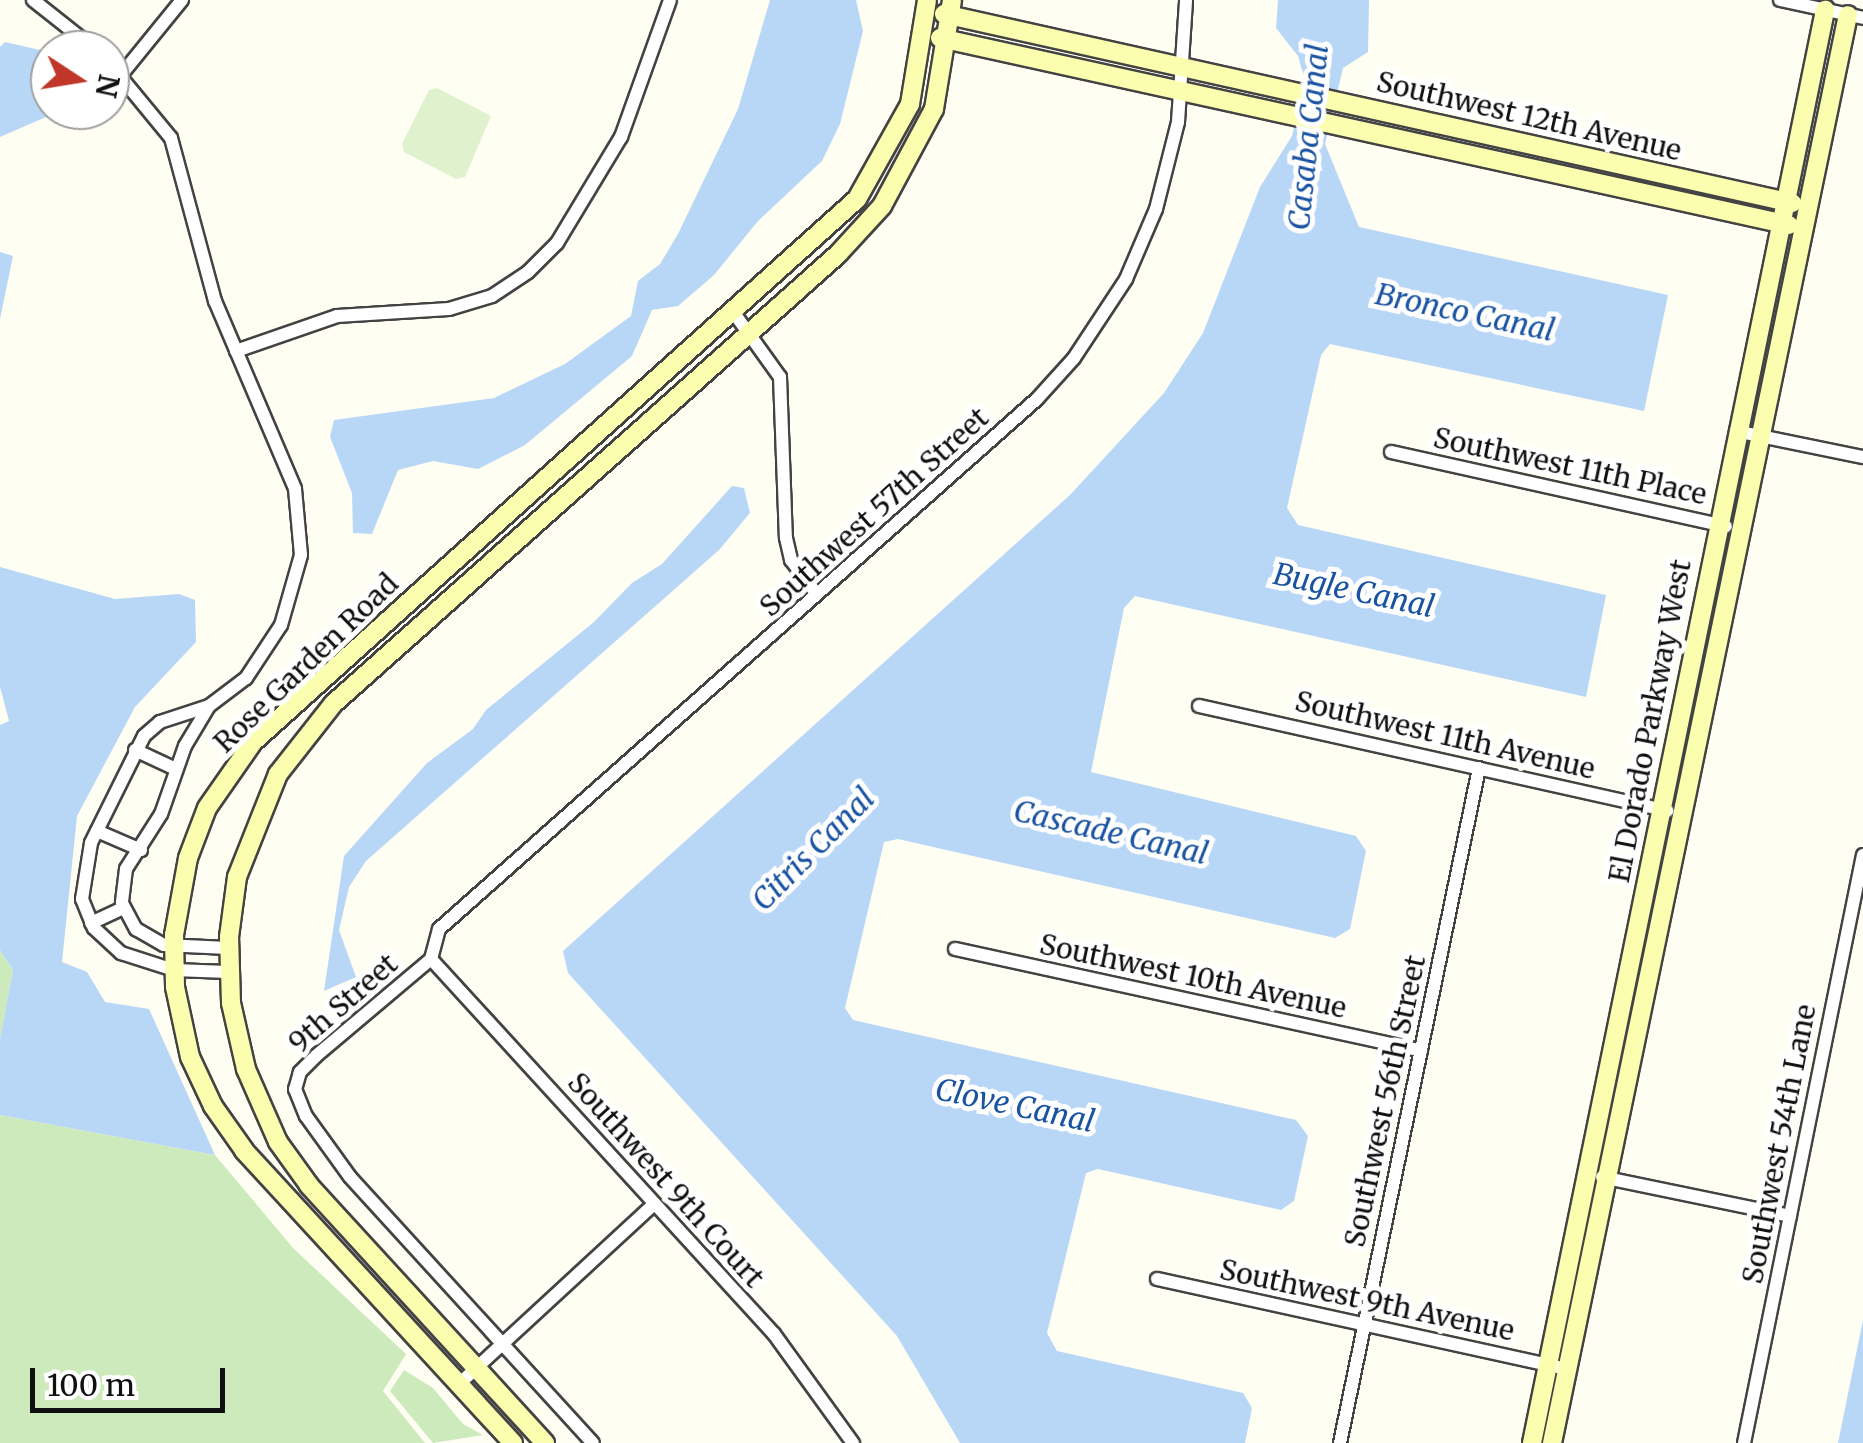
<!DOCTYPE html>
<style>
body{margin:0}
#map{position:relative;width:1863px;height:1443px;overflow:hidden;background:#fffef3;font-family:Merriweather,serif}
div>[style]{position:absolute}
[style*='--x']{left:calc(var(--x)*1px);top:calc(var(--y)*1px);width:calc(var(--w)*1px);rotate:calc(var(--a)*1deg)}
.green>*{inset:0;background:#cdeabc}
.pitch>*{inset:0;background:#e0f1ce}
.water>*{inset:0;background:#b8d6f6}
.roads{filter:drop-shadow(2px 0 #434343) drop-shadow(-2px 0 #434343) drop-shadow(0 2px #434343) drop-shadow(0 -2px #434343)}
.street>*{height:12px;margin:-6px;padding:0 6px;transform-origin:6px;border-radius:6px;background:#fff}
.secondary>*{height:18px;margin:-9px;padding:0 9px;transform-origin:9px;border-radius:9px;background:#fbfeaf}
span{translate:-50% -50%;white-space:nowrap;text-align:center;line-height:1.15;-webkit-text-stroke:10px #fff;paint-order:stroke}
.street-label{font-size:28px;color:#101010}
.water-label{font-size:30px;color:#1953a2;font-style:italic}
.north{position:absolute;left:30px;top:30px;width:100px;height:100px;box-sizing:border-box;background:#fff;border:2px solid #9f9f9f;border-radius:50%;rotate:102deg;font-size:28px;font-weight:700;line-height:40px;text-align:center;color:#101010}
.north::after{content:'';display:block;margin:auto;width:35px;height:45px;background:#c03628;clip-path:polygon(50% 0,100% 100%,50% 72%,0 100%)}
.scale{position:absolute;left:30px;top:1368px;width:195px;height:45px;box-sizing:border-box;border:5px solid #101010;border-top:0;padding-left:12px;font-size:30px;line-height:35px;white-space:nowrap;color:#101010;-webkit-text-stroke:8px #fff;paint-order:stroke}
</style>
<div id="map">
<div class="green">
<i style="clip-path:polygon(0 950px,13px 970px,0 1040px)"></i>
<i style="clip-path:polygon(0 1115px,215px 1155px,294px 1249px,406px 1354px,383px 1391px,425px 1443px,0 1443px)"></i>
<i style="clip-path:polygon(404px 1370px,433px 1388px,463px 1424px,483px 1435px,433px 1443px,390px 1391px)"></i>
</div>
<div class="pitch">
<i style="clip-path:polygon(437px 88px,491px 116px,465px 177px,456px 179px,404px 152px,402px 144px,429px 90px)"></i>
</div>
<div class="water">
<i style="clip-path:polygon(770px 0,856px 0,863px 31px,840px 124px,822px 161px,758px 221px,714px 275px,678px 306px,652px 310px,632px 356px,525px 445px,478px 469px,433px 461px,398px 470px,372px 534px,353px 533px,352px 493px,330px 437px,334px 420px,494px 398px,565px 364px,631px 316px,638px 281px,660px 264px,678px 234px,738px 109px)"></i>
<i style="clip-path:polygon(1278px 0,1369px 0,1368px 52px,1343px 68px,1325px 144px,1359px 227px,1668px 295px,1644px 411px,1330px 344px,1321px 355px,1287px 508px,1298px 525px,1606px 595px,1586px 697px,1135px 596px,1124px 608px,1091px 772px,1356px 836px,1366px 851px,1350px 929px,1335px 938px,898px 839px,884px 842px,845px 1008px,853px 1020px,1296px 1120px,1308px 1136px,1294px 1201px,1281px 1210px,1098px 1169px,1086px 1173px,1047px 1333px,1057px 1351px,1243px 1393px,1252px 1408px,1245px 1443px,960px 1443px,897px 1336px,568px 973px,563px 951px,1070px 495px,1164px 393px,1203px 333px,1260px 187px,1292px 136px,1305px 80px,1298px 56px,1276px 28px)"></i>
<i style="clip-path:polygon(5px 42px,40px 50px,50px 61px,50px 110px,62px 110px,0 137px,0 47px)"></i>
<i style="clip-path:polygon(0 252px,13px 256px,0 319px)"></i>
<i style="clip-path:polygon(732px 486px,744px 488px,750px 513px,719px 550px,366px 861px,349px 887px,339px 930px,356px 977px,324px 991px,344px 856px,427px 763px,473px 729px,486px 710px,594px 622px,632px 583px,662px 564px)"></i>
<i style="clip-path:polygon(0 567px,115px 599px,179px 594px,195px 600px,196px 642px,135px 707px,77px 816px,62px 962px,87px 972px,105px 1002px,149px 1009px,215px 1155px,0 1115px,0 1040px,13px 970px,0 950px,0 725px,9px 721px,0 687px)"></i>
<i style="clip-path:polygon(1863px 1320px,1863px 1443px,1838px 1443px)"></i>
</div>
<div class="roads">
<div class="street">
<i style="--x:33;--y:0;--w:80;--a:38.4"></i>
<i style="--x:1780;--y:0;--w:85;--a:12.2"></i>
<i style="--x:110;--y:64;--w:96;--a:50.5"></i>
<i style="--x:171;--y:138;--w:169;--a:74.9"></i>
<i style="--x:215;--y:301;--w:204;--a:66.9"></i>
<i style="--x:295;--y:489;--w:66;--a:84.8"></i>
<i style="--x:301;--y:555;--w:73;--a:105.9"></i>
<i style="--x:281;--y:625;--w:64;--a:123.4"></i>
<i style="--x:246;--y:678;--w:46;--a:142.9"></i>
<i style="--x:209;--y:706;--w:52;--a:161.9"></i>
<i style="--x:160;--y:722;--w:21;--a:139"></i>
<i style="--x:144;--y:736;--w:119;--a:116.4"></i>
<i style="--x:91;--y:843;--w:57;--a:99.1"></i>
<i style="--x:82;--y:899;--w:31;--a:68"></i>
<i style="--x:94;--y:928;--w:37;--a:43"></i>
<i style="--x:121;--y:953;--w:56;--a:17.8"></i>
<i style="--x:174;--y:970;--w:54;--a:2.1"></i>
<i style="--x:121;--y:75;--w:97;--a:-50.9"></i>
<i style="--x:734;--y:313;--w:79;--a:54.3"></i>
<i style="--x:780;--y:377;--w:161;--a:87.9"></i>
<i style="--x:786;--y:538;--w:23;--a:77"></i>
<i style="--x:791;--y:560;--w:41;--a:52.9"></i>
<i style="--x:236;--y:351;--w:107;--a:-19.1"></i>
<i style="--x:337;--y:316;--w:112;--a:-3.6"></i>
<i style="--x:449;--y:309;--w:45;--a:-16.8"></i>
<i style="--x:492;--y:296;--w:43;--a:-33.7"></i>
<i style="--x:528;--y:272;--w:41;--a:-45"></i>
<i style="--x:557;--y:243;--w:124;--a:-58.9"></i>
<i style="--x:621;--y:137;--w:145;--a:-70.3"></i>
<i style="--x:1736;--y:431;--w:130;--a:11.6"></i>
<i style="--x:1391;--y:452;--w:343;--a:12.5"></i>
<i style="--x:209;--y:706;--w:47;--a:121"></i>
<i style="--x:185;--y:746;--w:72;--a:109.4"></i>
<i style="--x:161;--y:814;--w:65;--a:122.5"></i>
<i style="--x:126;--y:869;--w:34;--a:97"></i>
<i style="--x:122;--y:903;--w:30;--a:62"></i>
<i style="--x:136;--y:929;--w:32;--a:30"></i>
<i style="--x:164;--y:945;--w:64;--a:2.7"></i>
<i style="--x:1199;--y:706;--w:480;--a:12.6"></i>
<i style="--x:135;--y:750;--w:45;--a:24.9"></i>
<i style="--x:97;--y:831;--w:48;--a:23.4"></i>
<i style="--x:91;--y:923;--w:35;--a:-25"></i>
<i style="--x:955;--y:949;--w:477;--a:12.3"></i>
<i style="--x:431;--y:959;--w:31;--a:-75"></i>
<i style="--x:439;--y:929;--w:799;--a:-41.55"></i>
<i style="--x:1037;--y:399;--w:55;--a:-47.9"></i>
<i style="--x:1074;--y:358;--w:95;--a:-56.6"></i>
<i style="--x:1126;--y:279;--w:76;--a:-66.8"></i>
<i style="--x:1156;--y:209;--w:90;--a:-75.8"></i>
<i style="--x:1178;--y:122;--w:122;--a:-86.2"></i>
<i style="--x:431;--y:959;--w:150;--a:139.9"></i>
<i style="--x:316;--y:1056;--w:23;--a:135"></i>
<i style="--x:300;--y:1072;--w:18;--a:106"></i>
<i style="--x:295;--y:1089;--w:29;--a:68"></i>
<i style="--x:306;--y:1116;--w:75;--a:54.2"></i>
<i style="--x:350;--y:1177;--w:360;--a:47.6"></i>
<i style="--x:431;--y:959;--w:508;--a:47.55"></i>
<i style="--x:774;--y:1334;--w:135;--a:54.1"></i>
<i style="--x:1602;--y:1177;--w:192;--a:11.7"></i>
<i style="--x:1157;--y:1279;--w:420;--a:12.4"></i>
<i style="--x:459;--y:1384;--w:265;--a:-42.7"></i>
<i style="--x:1340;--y:1443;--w:689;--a:-78.36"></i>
<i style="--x:1744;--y:1443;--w:600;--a:-78.56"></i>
</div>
<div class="secondary">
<i style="--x:944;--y:14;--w:869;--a:12.56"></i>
<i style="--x:940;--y:38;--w:869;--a:12.42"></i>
<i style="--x:513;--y:1443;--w:398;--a:-132.6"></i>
<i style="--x:244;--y:1150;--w:54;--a:-125.2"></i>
<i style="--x:213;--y:1106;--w:54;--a:-115.1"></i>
<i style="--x:190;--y:1057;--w:72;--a:-102.1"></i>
<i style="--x:175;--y:987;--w:52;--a:-91.1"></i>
<i style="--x:174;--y:935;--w:78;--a:-79.7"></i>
<i style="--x:188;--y:858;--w:53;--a:-69.2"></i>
<i style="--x:207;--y:808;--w:80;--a:-55.1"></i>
<i style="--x:253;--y:742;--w:812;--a:-41.96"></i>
<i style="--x:857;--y:199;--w:109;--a:-60.8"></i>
<i style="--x:910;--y:104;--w:105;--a:-80.7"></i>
<i style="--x:545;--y:1443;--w:350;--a:-132.5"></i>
<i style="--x:309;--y:1185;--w:53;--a:-125.8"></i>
<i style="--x:278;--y:1142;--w:80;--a:-113.7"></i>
<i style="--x:246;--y:1069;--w:68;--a:-102.8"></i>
<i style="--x:231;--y:1003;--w:66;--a:-91.7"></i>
<i style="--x:229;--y:937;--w:61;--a:-82.4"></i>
<i style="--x:237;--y:877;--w:111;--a:-68.3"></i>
<i style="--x:278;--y:774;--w:89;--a:-51.8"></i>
<i style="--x:333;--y:704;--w:676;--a:-41.7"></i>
<i style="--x:838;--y:254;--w:65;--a:-47.5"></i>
<i style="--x:882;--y:206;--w:110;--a:-61.8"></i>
<i style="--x:934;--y:109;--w:110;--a:-80.6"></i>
<i style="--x:1532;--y:1443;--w:1463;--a:-78.44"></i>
<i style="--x:1552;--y:1443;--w:1458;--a:-78.29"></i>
</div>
</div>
<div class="street-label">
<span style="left:1529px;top:116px;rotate:13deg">Southwest 12th Avenue</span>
<span style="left:1570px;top:466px;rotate:12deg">Southwest 11th Place</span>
<span style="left:874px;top:512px;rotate:-42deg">Southwest 57th Street</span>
<span style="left:306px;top:663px;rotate:-44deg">Rose Garden Road</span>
<span style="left:1650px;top:721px;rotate:-79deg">El Dorado Parkway West</span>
<span style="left:1445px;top:735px;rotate:13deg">Southwest 11th Avenue</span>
<span style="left:1193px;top:976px;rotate:12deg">Southwest 10th Avenue</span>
<span style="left:343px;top:1003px;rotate:-41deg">9th Street</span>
<span style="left:1385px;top:1101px;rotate:-78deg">Southwest 56th Street</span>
<span style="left:1779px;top:1144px;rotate:-79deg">Southwest 54th Lane</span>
<span style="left:666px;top:1180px;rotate:48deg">Southwest 9th Court</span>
<span style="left:1367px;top:1300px;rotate:12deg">Southwest 9th Avenue</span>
</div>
<div class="water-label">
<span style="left:1308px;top:137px;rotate:-84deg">Casaba Canal</span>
<span style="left:1465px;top:312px;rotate:12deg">Bronco Canal</span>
<span style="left:1354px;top:590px;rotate:12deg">Bugle Canal</span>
<span style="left:1111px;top:832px;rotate:13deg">Cascade Canal</span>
<span style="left:813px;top:849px;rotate:-45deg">Citris Canal</span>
<span style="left:1015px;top:1105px;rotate:12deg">Clove Canal</span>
</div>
<div class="north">N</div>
<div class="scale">100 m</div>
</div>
